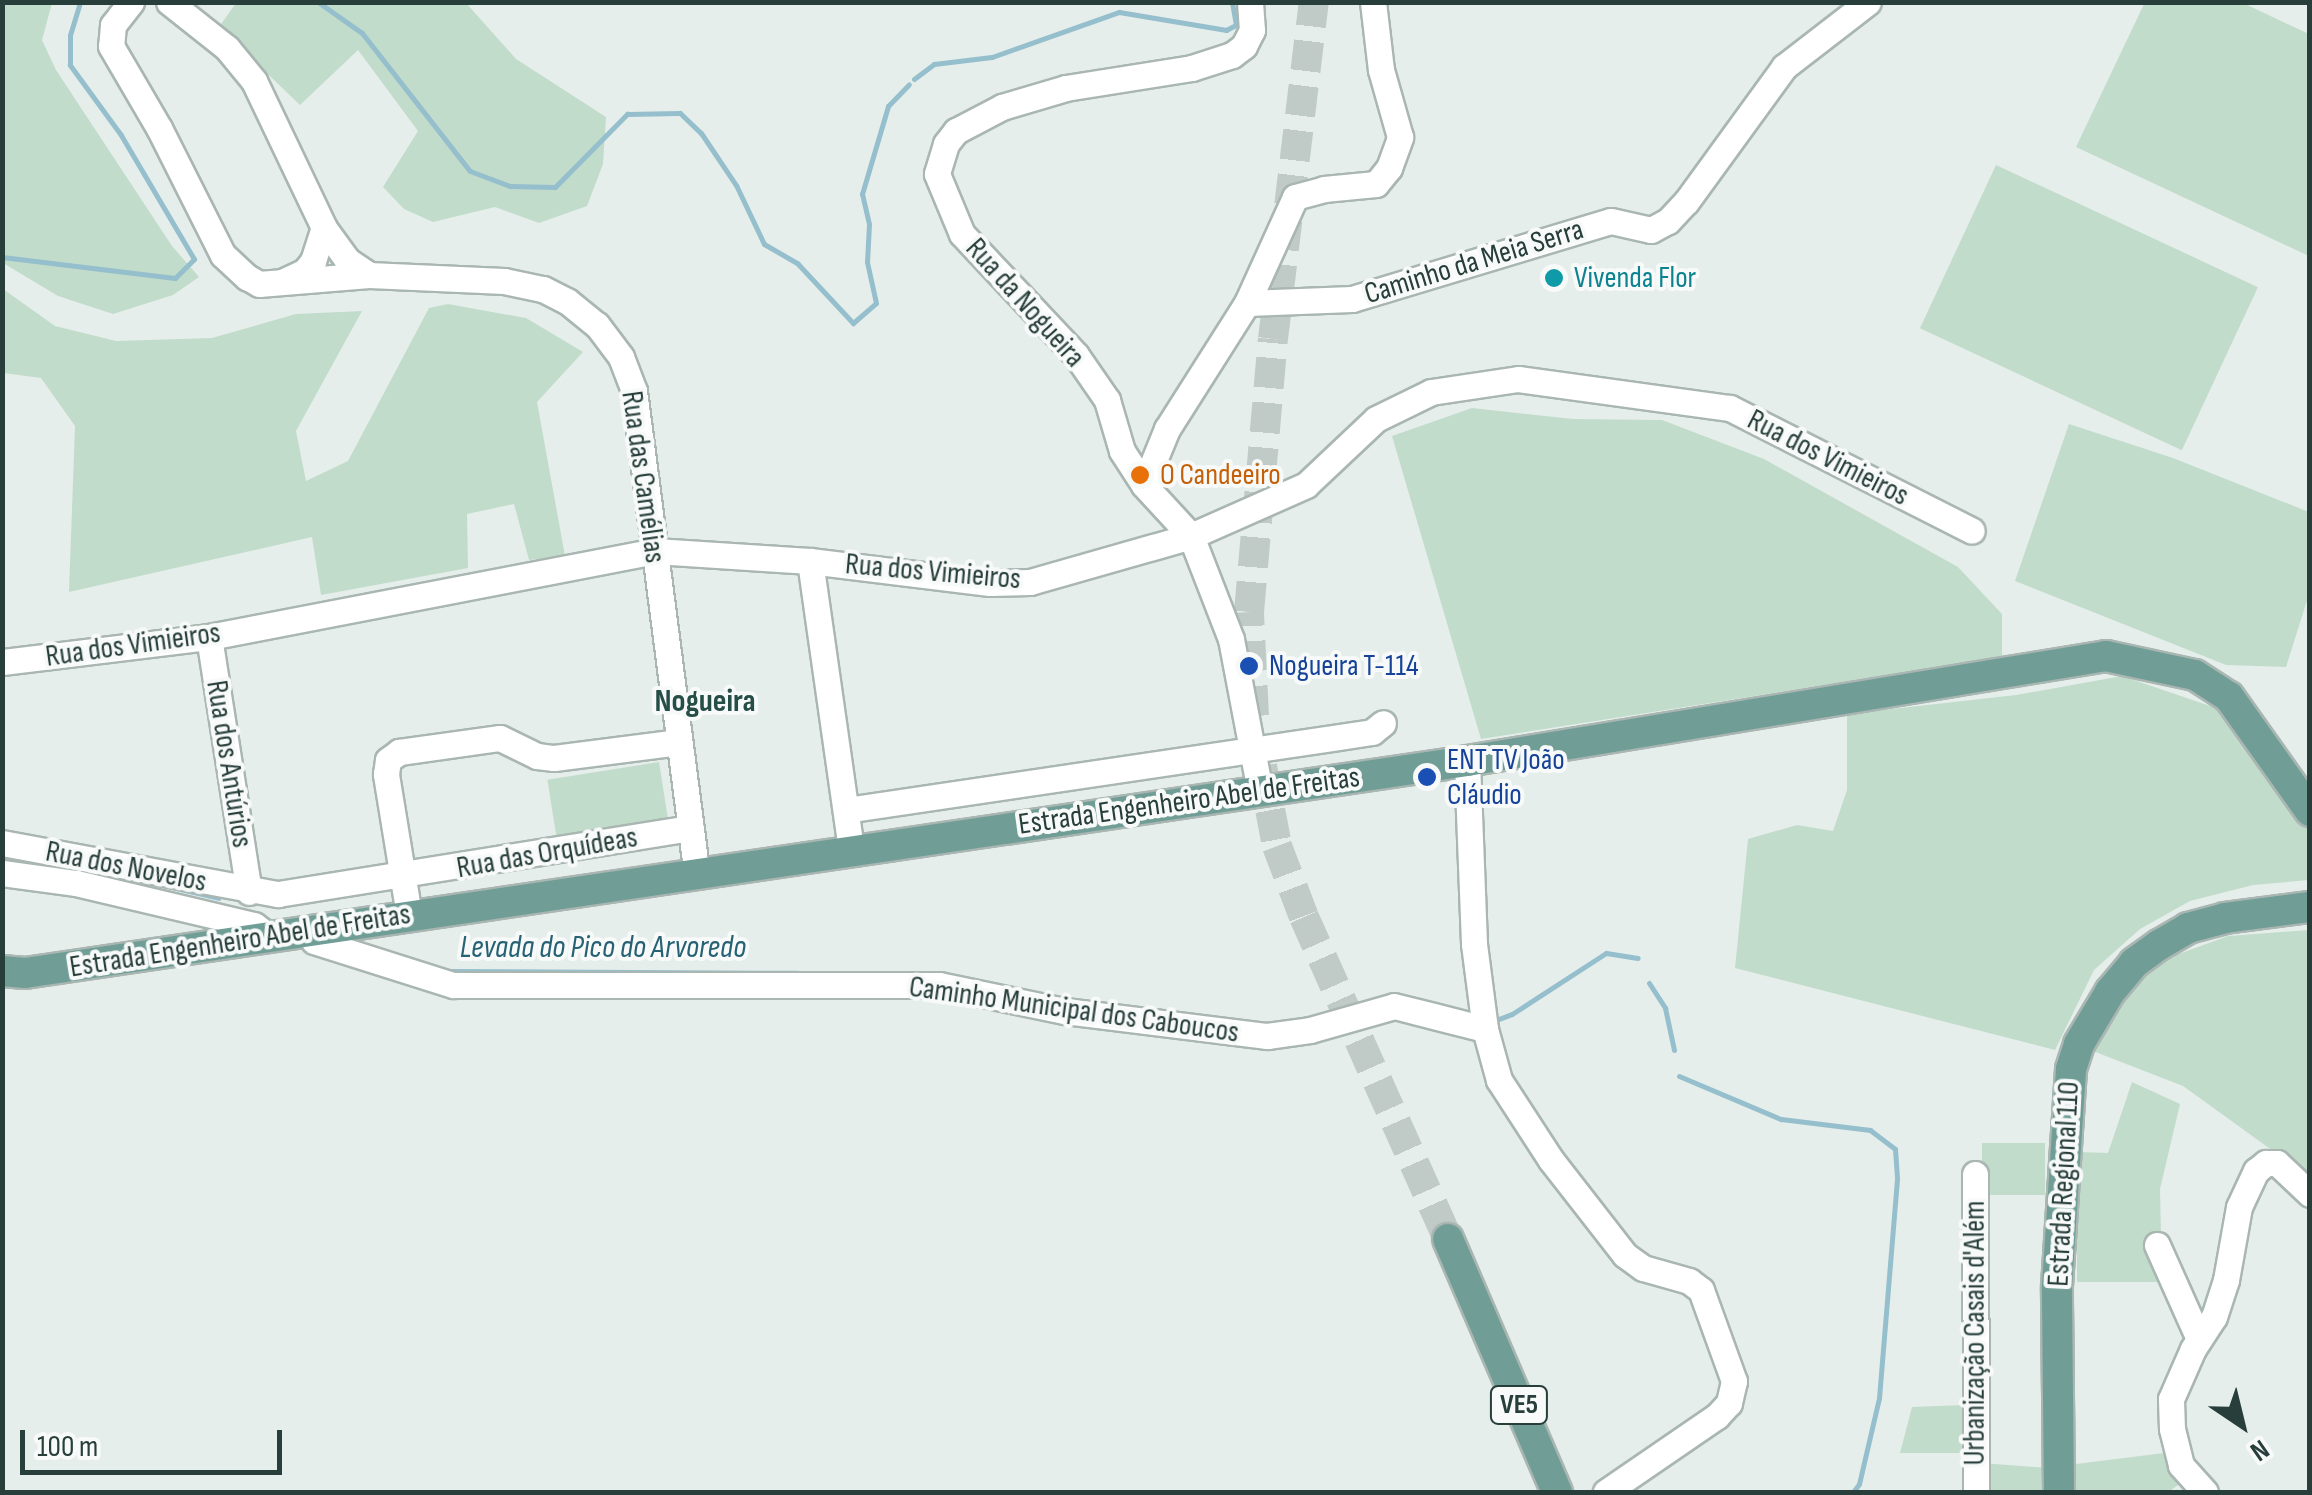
<!DOCTYPE html>
<meta charset="utf-8">
<style>
body{margin:0}
#map{position:relative;width:2312px;height:1495px;overflow:hidden;background:#e6eeeb;font-family:"Sofia Sans Condensed",sans-serif}
div>[style]{position:absolute}
[style*='--x']{left:calc(var(--x)*1px);top:calc(var(--y)*1px);width:calc(var(--w)*1px);rotate:calc(var(--a)*1deg)}
.green>*{inset:0;background:#c2dccb;transform-origin:0 0}
.stream>*{height:5px;margin:-2.5px;padding:0 2.5px;transform-origin:2.5px;border-radius:2.5px;background:#95bfcc}
.major-tunnel>*{height:30px;margin-top:-15px;transform-origin:0;background:repeating-linear-gradient(90deg,#c0cbc8 0 30px,transparent 0 45px)}
.roads{filter:drop-shadow(2px 0 #a9b6b2) drop-shadow(-2px 0 #a9b6b2) drop-shadow(0 2px #a9b6b2) drop-shadow(0 -2px #a9b6b2)}
.minor>*{height:25px;margin:-12.5px;padding:0 12.5px;transform-origin:12.5px;border-radius:12.5px;background:#fff}
.major>*{height:30px;margin:-15px;padding:0 15px;transform-origin:15px;border-radius:15px;background:#709e96}
.dots>*{width:28px;height:28px;translate:-50% -50%;box-sizing:border-box;border:5px solid #f7faf9;border-radius:50%}
span{translate:-50% -50%;white-space:nowrap;text-align:center;line-height:1.15;-webkit-text-stroke:8px #f7faf9;paint-order:stroke}
.shield-label span{padding:2px 8px;background:#f7faf9;border:2px solid;border-radius:8px;-webkit-text-stroke-width:0}
.shield-label{font-size:28px;color:#273e3a;font-weight:700}
.street-label{font-size:30px;color:#273e3a}
.culture-label{font-size:30px;color:#0d838f}
.left{translate:0 -50%;text-align:left}
.food-label{font-size:30px;color:#c56008}
.transit-label{font-size:30px;color:#164399}
.neighbourhood-label{font-size:32px;color:#254e47;font-weight:700}
.water-label{font-size:32px;color:#276174;font-style:italic}
.frame{position:absolute;inset:0;border:5px solid #273e3a;pointer-events:none}
.north{position:absolute;left:2192px;top:1375px;width:100px;height:100px;-webkit-text-stroke:8px #f7faf9;paint-order:stroke;rotate:145deg;font-size:28px;font-weight:700;line-height:40px;text-align:center;color:#273e3a}
.north::after{content:'';display:block;margin:auto;width:35px;height:45px;background:#273e3a;clip-path:polygon(50% 0,100% 100%,50% 72%,0 100%)}
.scale{position:absolute;left:20px;top:1430px;width:262px;height:45px;box-sizing:border-box;border:5px solid #273e3a;border-top:0;padding-left:12px;font-size:30px;line-height:35px;white-space:nowrap;color:#273e3a;-webkit-text-stroke:8px #f7faf9;paint-order:stroke}
</style>
<div id="map">
<div class="green">
<i style="clip-path:polygon(3px 2px,52px 3px,42px 40px,56px 70px,172px 246px,199px 277px,173px 295px,113px 314px,58px 296px,3px 263px)"></i>
<i style="clip-path:polygon(2145px 2px,2243px 3px,2309px 34px,2309px 256px,2076px 147px)"></i>
<i style="clip-path:polygon(236px 3px,466px 3px,516px 59px,606px 117px,603px 164px,587px 206px,539px 223px,495px 207px,433px 222px,404px 209px,383px 187px,418px 131px,358px 50px,300px 105px,219px 27px)"></i>
<i style="left:1996px;top:165px;width:289px;height:180px;rotate:25deg"></i>
<i style="clip-path:polygon(3px 289px,55px 326px,116px 341px,212px 338px,296px 314px,362px 311px,296px 431px,306px 481px,348px 461px,429px 308px,448px 304px,526px 318px,583px 352px,537px 402px,565px 556px,529px 560px,514px 504px,467px 514px,468px 568px,321px 595px,312px 537px,69px 592px,75px 426px,41px 378px,3px 373px)"></i>
<i style="clip-path:polygon(1472px 408px,1573px 419px,1662px 420px,1764px 459px,1958px 567px,2002px 614px,2002px 657px,1481px 739px,1392px 436px)"></i>
<i style="clip-path:polygon(2069px 424px,2173px 458px,2309px 512px,2309px 594px,2286px 667px,2226px 665px,2015px 581px)"></i>
<i style="clip-path:polygon(2122px 676px,2222px 710px,2309px 824px,2309px 880px,2253px 885px,2190px 901px,2140px 929px,2094px 970px,2055px 1050px,1735px 968px,1748px 839px,1797px 825px,1833px 831px,1847px 790px,1847px 714px,2016px 695px)"></i>
<i style="left:659px;top:762px;width:61px;height:113px;rotate:81deg"></i>
<i style="clip-path:polygon(2309px 930px,2309px 1183px,2280px 1156px,2183px 1086px,2085px 1048px,2151px 964px,2228px 936px)"></i>
<i style="clip-path:polygon(2132px 1082px,2180px 1104px,2160px 1189px,2162px 1282px,2077px 1282px,2077px 1152px,2108px 1153px)"></i>
<i style="left:2045px;top:1143px;width:52px;height:63px;rotate:90deg"></i>
<i style="clip-path:polygon(1965px 1405px,1966px 1453px,1900px 1453px,1912px 1407px)"></i>
<i style="clip-path:polygon(2164px 1453px,2181px 1483px,2168px 1492px,2076px 1492px,2076px 1464px)"></i>
<i style="clip-path:polygon(1981px 1463px,2049px 1468px,2050px 1492px,1983px 1492px)"></i>
</div>
<div class="stream">
<i style="--x:318;--y:2;--w:54;--a:35.2"></i>
<i style="--x:362;--y:33;--w:175;--a:52"></i>
<i style="--x:470;--y:171;--w:43;--a:20.6"></i>
<i style="--x:510;--y:186;--w:45;--a:1.3"></i>
<i style="--x:555;--y:187;--w:103;--a:-45.4"></i>
<i style="--x:627;--y:114;--w:53;--a:-1.1"></i>
<i style="--x:680;--y:113;--w:29;--a:44"></i>
<i style="--x:701;--y:133;--w:63;--a:56.1"></i>
<i style="--x:736;--y:185;--w:65;--a:64.6"></i>
<i style="--x:764;--y:244;--w:39;--a:30"></i>
<i style="--x:798;--y:264;--w:81;--a:47"></i>
<i style="--x:853;--y:323;--w:30;--a:-41"></i>
<i style="--x:876;--y:303;--w:42;--a:-102.4"></i>
<i style="--x:867;--y:262;--w:38;--a:-87"></i>
<i style="--x:869;--y:224;--w:31;--a:-103"></i>
<i style="--x:862;--y:194;--w:92;--a:-73.5"></i>
<i style="--x:888;--y:106;--w:30;--a:-46"></i>
<i style="--x:914;--y:79;--w:25;--a:-37"></i>
<i style="--x:934;--y:64;--w:58;--a:-6.9"></i>
<i style="--x:992;--y:57;--w:135;--a:-19.5"></i>
<i style="--x:1119;--y:12;--w:109;--a:9.5"></i>
<i style="--x:1226;--y:30;--w:11;--a:-27"></i>
<i style="--x:1236;--y:25;--w:23;--a:-100"></i>
<i style="--x:2;--y:257;--w:174;--a:6.9"></i>
<i style="--x:175;--y:278;--w:27;--a:-45"></i>
<i style="--x:194;--y:259;--w:144;--a:-120.5"></i>
<i style="--x:121;--y:135;--w:87;--a:-126.1"></i>
<i style="--x:70;--y:65;--w:30;--a:-90"></i>
<i style="--x:70;--y:35;--w:34;--a:-73"></i>
<i style="--x:163;--y:885;--w:57;--a:13.1"></i>
<i style="--x:444;--y:971;--w:354;--a:0.3"></i>
<i style="--x:1649;--y:983;--w:30;--a:57"></i>
<i style="--x:1665;--y:1008;--w:43;--a:77.9"></i>
<i style="--x:1491;--y:1022;--w:22;--a:-21"></i>
<i style="--x:1512;--y:1014;--w:112;--a:-33"></i>
<i style="--x:1606;--y:953;--w:32;--a:9"></i>
<i style="--x:1679;--y:1076;--w:111;--a:22.9"></i>
<i style="--x:1781;--y:1119;--w:90;--a:7"></i>
<i style="--x:1870;--y:1130;--w:31;--a:37"></i>
<i style="--x:1895;--y:1149;--w:30;--a:86"></i>
<i style="--x:1897;--y:1179;--w:220;--a:94.7"></i>
<i style="--x:1879;--y:1398;--w:88;--a:103.1"></i>
<i style="--x:1859;--y:1484;--w:10;--a:127"></i>
</div>
<div class="major-tunnel">
<i style="--x:1254;--y:716;--w:104;--a:-92.8"></i>
<i style="--x:1249;--y:612;--w:274;--a:-85"></i>
<i style="--x:1273;--y:339;--w:339;--a:-83.1"></i>
<i style="--x:1262;--y:766;--w:81;--a:79.4"></i>
<i style="--x:1277;--y:846;--w:76;--a:69.2"></i>
<i style="--x:1304;--y:917;--w:353;--a:65.9"></i>
</div>
<div class="roads">
<div class="minor">
<i style="--x:131;--y:2;--w:29;--a:128"></i>
<i style="--x:113;--y:25;--w:21;--a:95"></i>
<i style="--x:111;--y:46;--w:95;--a:59.7"></i>
<i style="--x:159;--y:128;--w:142;--a:63.3"></i>
<i style="--x:223;--y:255;--w:33;--a:43"></i>
<i style="--x:247;--y:277;--w:14;--a:30"></i>
<i style="--x:259;--y:284;--w:110;--a:-4.7"></i>
<i style="--x:369;--y:275;--w:135;--a:2.5"></i>
<i style="--x:504;--y:281;--w:40;--a:12"></i>
<i style="--x:543;--y:289;--w:27;--a:27"></i>
<i style="--x:567;--y:301;--w:38;--a:39"></i>
<i style="--x:597;--y:325;--w:40;--a:53"></i>
<i style="--x:621;--y:357;--w:36;--a:69"></i>
<i style="--x:634;--y:391;--w:488;--a:82.6"></i>
<i style="--x:169;--y:2;--w:74;--a:38.4"></i>
<i style="--x:227;--y:48;--w:43;--a:50.7"></i>
<i style="--x:254;--y:81;--w:163;--a:64.5"></i>
<i style="--x:324;--y:228;--w:39;--a:54"></i>
<i style="--x:347;--y:260;--w:27;--a:34"></i>
<i style="--x:1250;--y:2;--w:28;--a:86"></i>
<i style="--x:1252;--y:30;--w:18;--a:117"></i>
<i style="--x:1244;--y:46;--w:15;--a:143"></i>
<i style="--x:1232;--y:55;--w:42;--a:162"></i>
<i style="--x:1192;--y:68;--w:128;--a:171"></i>
<i style="--x:1066;--y:88;--w:67;--a:163.5"></i>
<i style="--x:1002;--y:107;--w:52;--a:152.4"></i>
<i style="--x:956;--y:131;--w:16;--a:128"></i>
<i style="--x:946;--y:144;--w:31;--a:107"></i>
<i style="--x:937;--y:174;--w:65;--a:67.4"></i>
<i style="--x:962;--y:234;--w:166;--a:46.7"></i>
<i style="--x:1076;--y:355;--w:55;--a:55.4"></i>
<i style="--x:1107;--y:400;--w:53;--a:73.6"></i>
<i style="--x:1122;--y:451;--w:40;--a:57.1"></i>
<i style="--x:1144;--y:485;--w:69;--a:47.3"></i>
<i style="--x:1191;--y:536;--w:110;--a:68.8"></i>
<i style="--x:1231;--y:639;--w:155;--a:79.2"></i>
<i style="--x:284;--y:281;--w:23;--a:-25"></i>
<i style="--x:305;--y:271;--w:13;--a:-51"></i>
<i style="--x:313;--y:261;--w:35;--a:-72"></i>
<i style="--x:1247;--y:303;--w:116;--a:-65.6"></i>
<i style="--x:1295;--y:197;--w:30;--a:-15"></i>
<i style="--x:1324;--y:189;--w:52;--a:-5.5"></i>
<i style="--x:1376;--y:184;--w:21;--a:-51"></i>
<i style="--x:1389;--y:168;--w:33;--a:-70"></i>
<i style="--x:1400;--y:137;--w:70;--a:-105.8"></i>
<i style="--x:1381;--y:70;--w:68;--a:-96.7"></i>
<i style="--x:1144;--y:485;--w:61;--a:-67.7"></i>
<i style="--x:1167;--y:429;--w:149;--a:-57.6"></i>
<i style="--x:1247;--y:303;--w:105;--a:-2.2"></i>
<i style="--x:1352;--y:299;--w:270;--a:-16.8"></i>
<i style="--x:1611;--y:221;--w:41;--a:12.7"></i>
<i style="--x:1651;--y:230;--w:19;--a:-28"></i>
<i style="--x:1668;--y:221;--w:26;--a:-47"></i>
<i style="--x:1686;--y:202;--w:167;--a:-54"></i>
<i style="--x:1784;--y:67;--w:106;--a:-37.7"></i>
<i style="--x:810;--y:561;--w:290;--a:81.9"></i>
<i style="--x:209;--y:637;--w:258;--a:81.1"></i>
<i style="--x:2;--y:662;--w:209;--a:-6.9"></i>
<i style="--x:209;--y:637;--w:454;--a:-10.9"></i>
<i style="--x:655;--y:551;--w:155;--a:3.7"></i>
<i style="--x:810;--y:561;--w:181;--a:7"></i>
<i style="--x:990;--y:583;--w:40;--a:-1.4"></i>
<i style="--x:1030;--y:582;--w:167;--a:-15.9"></i>
<i style="--x:1191;--y:536;--w:126;--a:-23.9"></i>
<i style="--x:1306;--y:485;--w:96;--a:-43.3"></i>
<i style="--x:1376;--y:419;--w:61;--a:-26.1"></i>
<i style="--x:1431;--y:392;--w:88;--a:-8.5"></i>
<i style="--x:1518;--y:379;--w:214;--a:7.8"></i>
<i style="--x:1730;--y:408;--w:271;--a:26.9"></i>
<i style="--x:1467;--y:761;--w:183;--a:87.8"></i>
<i style="--x:1474;--y:944;--w:86;--a:82.6"></i>
<i style="--x:1485;--y:1029;--w:53;--a:74.6"></i>
<i style="--x:1499;--y:1080;--w:95;--a:57"></i>
<i style="--x:1551;--y:1160;--w:120;--a:52.1"></i>
<i style="--x:1625;--y:1255;--w:22;--a:36"></i>
<i style="--x:1643;--y:1268;--w:48;--a:15.8"></i>
<i style="--x:1689;--y:1281;--w:15;--a:37"></i>
<i style="--x:1701;--y:1290;--w:97;--a:70.1"></i>
<i style="--x:1734;--y:1381;--w:23;--a:103"></i>
<i style="--x:1729;--y:1403;--w:18;--a:133"></i>
<i style="--x:1717;--y:1416;--w:135;--a:145.6"></i>
<i style="--x:846;--y:810;--w:532;--a:-8.43"></i>
<i style="--x:1372;--y:732;--w:14;--a:-39"></i>
<i style="--x:2;--y:843;--w:281;--a:10.5"></i>
<i style="--x:278;--y:894;--w:418;--a:-9.1"></i>
<i style="--x:2;--y:873;--w:75;--a:7.7"></i>
<i style="--x:76;--y:883;--w:183;--a:13.3"></i>
<i style="--x:254;--y:925;--w:20;--a:37"></i>
<i style="--x:409;--y:915;--w:143;--a:-99.3"></i>
<i style="--x:386;--y:774;--w:14;--a:-82"></i>
<i style="--x:388;--y:760;--w:14;--a:-36"></i>
<i style="--x:399;--y:752;--w:102;--a:-7.9"></i>
<i style="--x:500;--y:738;--w:41;--a:25.9"></i>
<i style="--x:537;--y:756;--w:17;--a:7"></i>
<i style="--x:554;--y:758;--w:126;--a:-7.3"></i>
<i style="--x:311;--y:931;--w:10;--a:73"></i>
<i style="--x:314;--y:941;--w:146;--a:17.6"></i>
<i style="--x:453;--y:985;--w:486;--a:0"></i>
<i style="--x:939;--y:985;--w:129;--a:11.7"></i>
<i style="--x:1065;--y:1011;--w:204;--a:7.1"></i>
<i style="--x:1267;--y:1036;--w:43;--a:-7.9"></i>
<i style="--x:1310;--y:1030;--w:87;--a:-15.9"></i>
<i style="--x:1394;--y:1006;--w:94;--a:14.2"></i>
<i style="--x:1975;--y:1174;--w:318;--a:89.8"></i>
<i style="--x:2157;--y:1245;--w:103;--a:65.9"></i>
<i style="--x:2205;--y:1492;--w:36;--a:-132"></i>
<i style="--x:2181;--y:1465;--w:37;--a:-104"></i>
<i style="--x:2172;--y:1429;--w:30;--a:-92"></i>
<i style="--x:2171;--y:1399;--w:55;--a:-66.3"></i>
<i style="--x:2193;--y:1349;--w:38;--a:-57"></i>
<i style="--x:2214;--y:1317;--w:39;--a:-72"></i>
<i style="--x:2226;--y:1280;--w:74;--a:-79.9"></i>
<i style="--x:2239;--y:1207;--w:40;--a:-65"></i>
<i style="--x:2256;--y:1171;--w:13;--a:-39"></i>
<i style="--x:2266;--y:1163;--w:11;--a:0"></i>
<i style="--x:2277;--y:1163;--w:45;--a:43.2"></i>
</div>
<div class="major">
<i style="--x:2;--y:971;--w:23;--a:5"></i>
<i style="--x:25;--y:973;--w:1458;--a:-8.36"></i>
<i style="--x:1467;--y:761;--w:648;--a:-9.33"></i>
<i style="--x:2106;--y:656;--w:91;--a:12.1"></i>
<i style="--x:2195;--y:675;--w:40;--a:32.9"></i>
<i style="--x:2229;--y:697;--w:140;--a:54.6"></i>
<i style="--x:1448;--y:1239;--w:275;--a:66.7"></i>
<i style="--x:2059;--y:1492;--w:206;--a:-90.6"></i>
<i style="--x:2057;--y:1286;--w:217;--a:-86.3"></i>
<i style="--x:2071;--y:1069;--w:26;--a:-72"></i>
<i style="--x:2079;--y:1044;--w:61;--a:-59.2"></i>
<i style="--x:2110;--y:992;--w:38;--a:-50"></i>
<i style="--x:2134;--y:963;--w:31;--a:-36"></i>
<i style="--x:2159;--y:945;--w:34;--a:-30"></i>
<i style="--x:2188;--y:928;--w:38;--a:-15"></i>
<i style="--x:2225;--y:918;--w:86;--a:-7.4"></i>
</div>
</div>
<div class="dots">
<i style="left:1554px;top:278px;background:#0f9aa8"></i>
<i style="left:1140px;top:475px;background:#e8710a"></i>
<i style="left:1249px;top:666px;background:#1a4fb4"></i>
<i style="left:1427px;top:777px;background:#1a4fb4"></i>
</div>
<div class="shield-label">
<span style="left:1519px;top:1405px">VE5</span>
</div>
<div class="street-label">
<span style="left:1474px;top:262px;rotate:-17deg">Caminho da Meia Serra</span>
<span style="left:1025px;top:303px;rotate:48deg">Rua da Nogueira</span>
<span style="left:1828px;top:458px;rotate:27deg">Rua dos Vimieiros</span>
<span style="left:643px;top:477px;rotate:82deg">Rua das Camélias</span>
<span style="left:933px;top:572px;rotate:5deg">Rua dos Vimieiros</span>
<span style="left:133px;top:645px;rotate:-8deg">Rua dos Vimieiros</span>
<span style="left:229px;top:764px;rotate:81deg">Rua dos Antúrios</span>
<span style="left:1189px;top:801px;rotate:-8deg">Estrada Engenheiro Abel de Freitas</span>
<span style="left:547px;top:853px;rotate:-10deg">Rua das Orquídeas</span>
<span style="left:126px;top:867px;rotate:11deg">Rua dos Novelos</span>
<span style="left:240px;top:941px;rotate:-9deg">Estrada Engenheiro Abel de Freitas</span>
<span style="left:1074px;top:1010px;rotate:8deg">Caminho Municipal dos Caboucos</span>
<span style="left:2064px;top:1184px;rotate:-87deg">Estrada Regional 110</span>
<span style="left:1975px;top:1333px;rotate:-90deg">Urbanização Casais d'Além</span>
</div>
<div class="culture-label">
<span class="left" style="left:1574px;top:278px">Vivenda Flor</span>
</div>
<div class="food-label">
<span class="left" style="left:1160px;top:475px">O Candeeiro</span>
</div>
<div class="transit-label">
<span class="left" style="left:1269px;top:666px">Nogueira T-114</span>
<span class="left" style="left:1447px;top:777px">ENT TV João<br>Cláudio</span>
</div>
<div class="neighbourhood-label">
<span style="left:705px;top:702px">Nogueira</span>
</div>
<div class="water-label">
<span style="left:603px;top:948px">Levada do Pico do Arvoredo</span>
</div>
<div class="frame"></div>
<div class="north">N</div>
<div class="scale">100 m</div>
</div>
